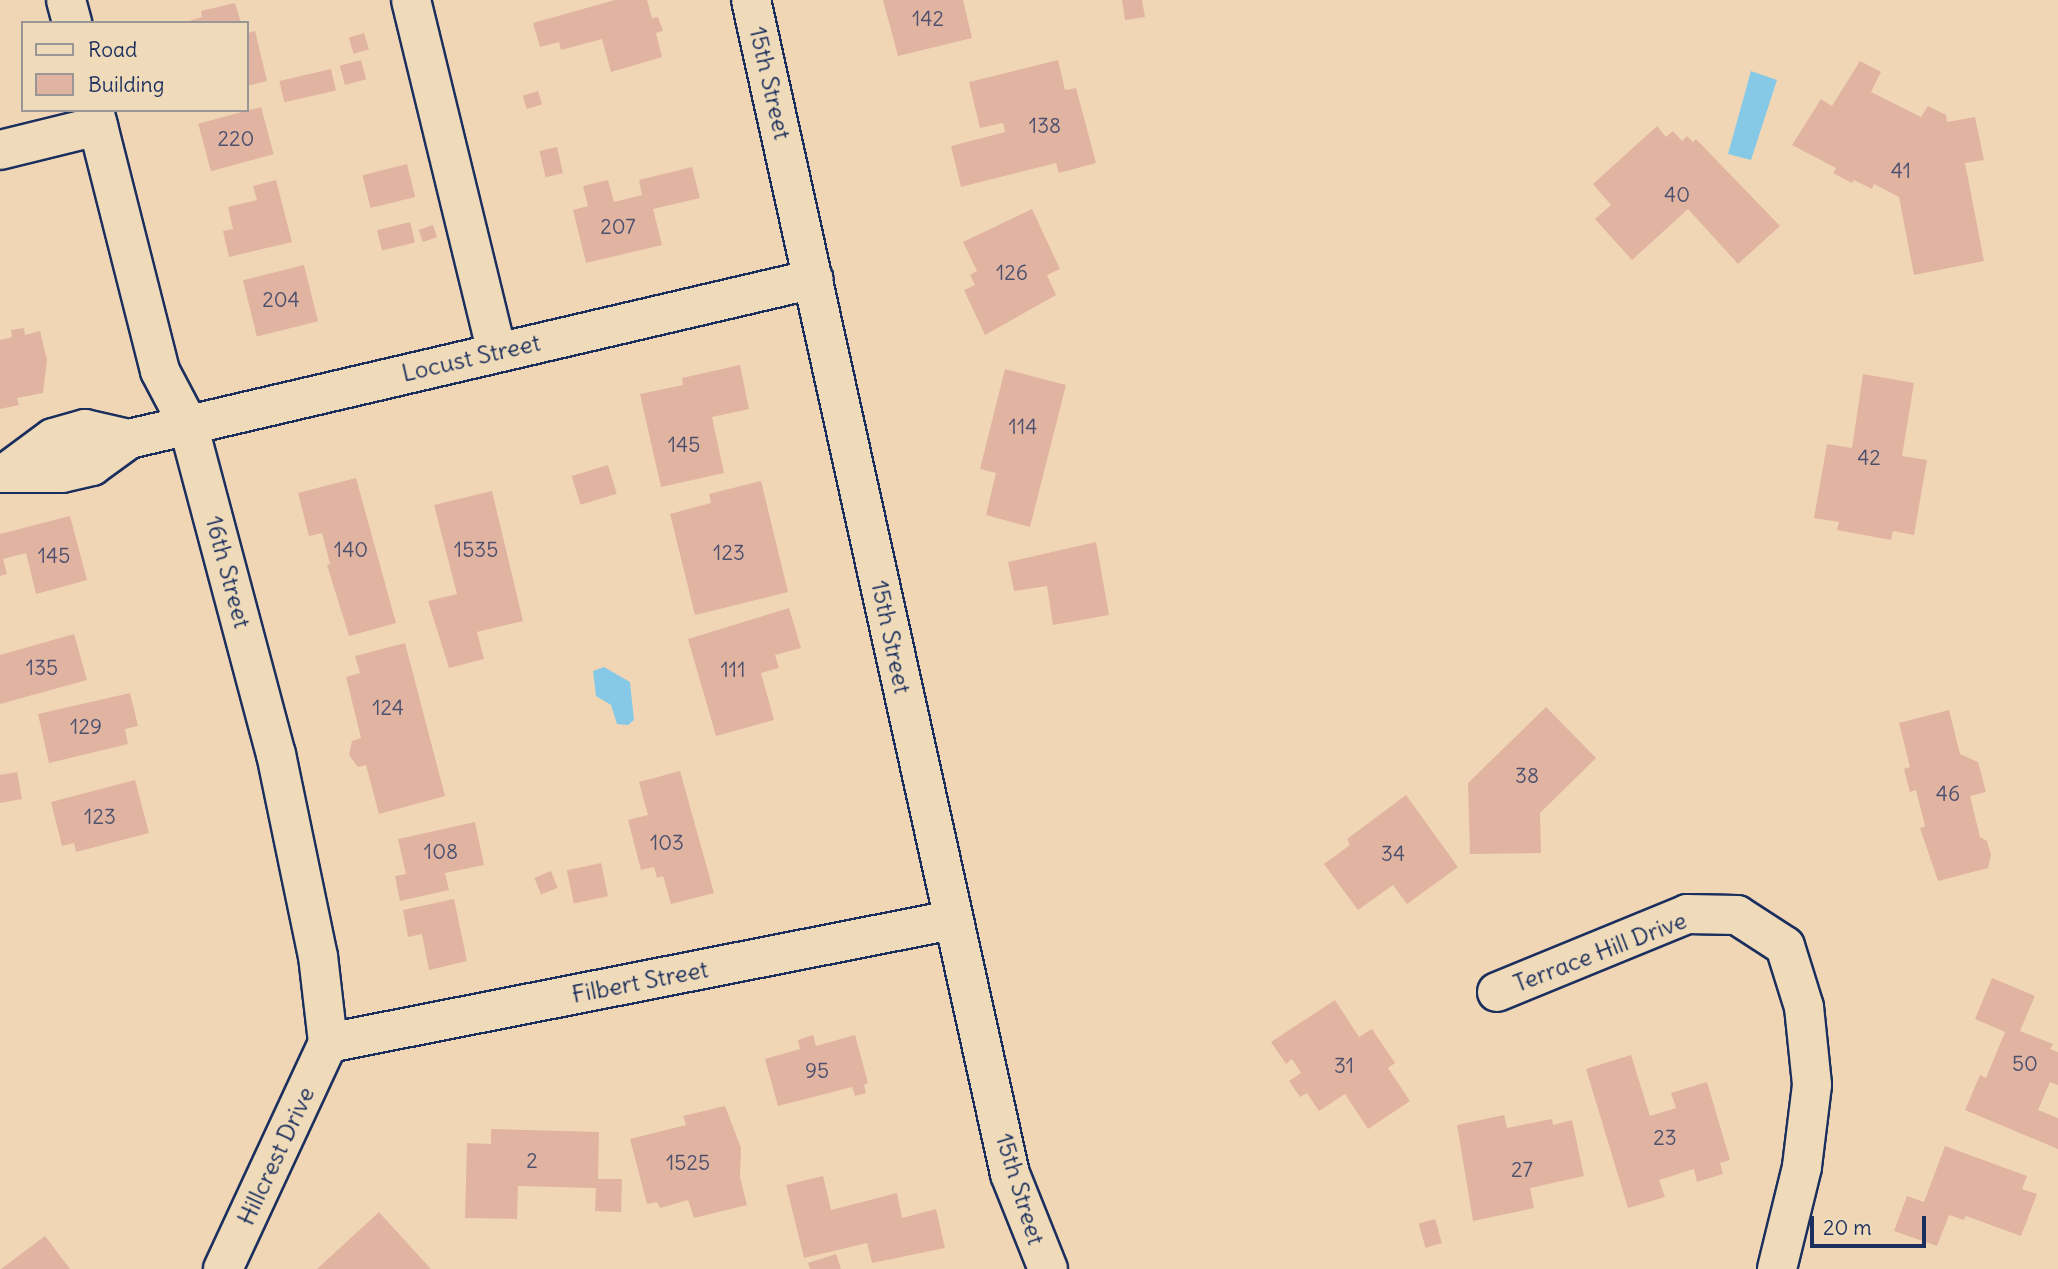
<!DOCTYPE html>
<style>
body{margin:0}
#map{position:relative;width:2058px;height:1269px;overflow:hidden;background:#f1d6b6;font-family:Delius,sans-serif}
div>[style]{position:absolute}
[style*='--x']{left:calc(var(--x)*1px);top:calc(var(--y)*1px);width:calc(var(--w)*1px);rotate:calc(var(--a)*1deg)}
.water>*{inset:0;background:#86c9e7}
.building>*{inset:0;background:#e1b4a1;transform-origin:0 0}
.roads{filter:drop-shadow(2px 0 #1b2f5e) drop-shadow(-2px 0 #1b2f5e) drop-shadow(0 2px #1b2f5e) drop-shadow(0 -2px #1b2f5e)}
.minor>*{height:38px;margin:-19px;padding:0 19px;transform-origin:19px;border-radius:19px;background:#efdbb9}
span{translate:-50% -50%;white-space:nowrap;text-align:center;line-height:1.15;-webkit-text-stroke:7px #efdbb9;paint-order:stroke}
.number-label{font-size:21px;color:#4c506f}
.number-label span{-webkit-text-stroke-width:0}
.street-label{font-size:24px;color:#1b2f5e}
.legend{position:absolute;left:21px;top:21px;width:228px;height:91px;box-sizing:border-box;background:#efdbb9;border:2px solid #9a9695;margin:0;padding:9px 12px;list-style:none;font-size:21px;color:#1b2f5e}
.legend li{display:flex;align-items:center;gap:14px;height:35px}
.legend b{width:35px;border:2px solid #9a9695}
.scale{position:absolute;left:1810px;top:1216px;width:116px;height:32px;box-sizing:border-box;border:4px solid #1b2f5e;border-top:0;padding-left:9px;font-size:21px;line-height:24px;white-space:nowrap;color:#1b2f5e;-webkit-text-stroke:5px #efdbb9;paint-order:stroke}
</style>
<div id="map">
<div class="water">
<i style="clip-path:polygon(1751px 71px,1777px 80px,1751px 160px,1728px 154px)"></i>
<i style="clip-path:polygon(604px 667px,630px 682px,634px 720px,628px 725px,617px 724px,611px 705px,596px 696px,593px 671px)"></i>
</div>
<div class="building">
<i style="clip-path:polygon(615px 0,647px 0,652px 18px,658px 17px,663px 31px,656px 33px,662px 57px,611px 72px,602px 39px,561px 50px,559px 42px,540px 47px,533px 23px)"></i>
<i style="clip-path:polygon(883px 0,963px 0,972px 38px,898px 56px)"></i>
<i style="clip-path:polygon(1122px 0,1142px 0,1145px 17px,1125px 20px)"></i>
<i style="clip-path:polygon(235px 3px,241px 23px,182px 23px,202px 17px,201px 11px)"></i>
<i style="clip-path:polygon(255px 31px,267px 81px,247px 86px,247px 33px)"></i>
<i style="left:364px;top:33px;width:17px;height:16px;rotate:73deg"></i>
<i style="left:361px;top:60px;width:20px;height:22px;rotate:75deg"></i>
<i style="clip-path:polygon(1058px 60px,1065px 90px,1076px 88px,1096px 163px,1059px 173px,1056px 163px,961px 187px,951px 146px,1005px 132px,1003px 123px,980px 128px,969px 82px)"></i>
<i style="clip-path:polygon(1860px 61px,1881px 72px,1871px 92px,1921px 117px,1928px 106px,1946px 115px,1947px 122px,1975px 117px,1984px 160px,1965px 163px,1984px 261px,1914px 275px,1899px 197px,1874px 184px,1872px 189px,1854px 180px,1852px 183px,1833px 173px,1836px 168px,1792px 145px,1821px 99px,1832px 106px)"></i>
<i style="left:331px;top:69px;width:22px;height:53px;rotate:77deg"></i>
<i style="left:538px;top:91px;width:14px;height:16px;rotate:73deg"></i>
<i style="left:261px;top:107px;width:49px;height:65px;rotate:75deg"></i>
<i style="clip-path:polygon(1657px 126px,1666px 137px,1673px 131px,1682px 141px,1687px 136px,1693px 142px,1696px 139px,1780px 226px,1738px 264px,1688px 209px,1632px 260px,1595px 219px,1611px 205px,1593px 184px)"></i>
<i style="left:557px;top:147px;width:27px;height:18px;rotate:77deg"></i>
<i style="left:407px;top:164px;width:34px;height:46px;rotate:76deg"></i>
<i style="clip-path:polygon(692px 167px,700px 198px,653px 209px,662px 245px,586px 263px,573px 210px,588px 206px,583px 186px,608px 180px,614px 202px,642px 195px,639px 180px)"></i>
<i style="clip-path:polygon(276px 180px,292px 242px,229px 257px,223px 231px,233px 229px,228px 207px,257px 200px,253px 186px)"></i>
<i style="clip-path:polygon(1032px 209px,1060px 269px,1047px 275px,1056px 295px,985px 335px,964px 290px,975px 285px,970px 275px,977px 271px,963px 242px)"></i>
<i style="left:410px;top:222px;width:21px;height:34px;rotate:76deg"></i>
<i style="left:433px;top:225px;width:13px;height:15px;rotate:72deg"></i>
<i style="left:304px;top:265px;width:58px;height:63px;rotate:76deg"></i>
<i style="clip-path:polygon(24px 328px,25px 335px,40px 331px,47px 360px,43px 393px,17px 398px,19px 405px,0 409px,0 340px,12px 337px,11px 330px)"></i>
<i style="clip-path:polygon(740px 365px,749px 409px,712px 417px,724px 473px,661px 487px,640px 394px,683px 385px,682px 378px)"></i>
<i style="clip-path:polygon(1005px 369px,1066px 385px,1030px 527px,986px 515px,996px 473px,980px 469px)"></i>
<i style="clip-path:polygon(1863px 374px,1914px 383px,1902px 456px,1927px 460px,1914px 535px,1893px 531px,1891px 540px,1837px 530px,1839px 522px,1814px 518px,1827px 444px,1852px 448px)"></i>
<i style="left:608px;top:465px;width:30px;height:38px;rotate:73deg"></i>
<i style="clip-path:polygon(356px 478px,396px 623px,349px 636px,327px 565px,330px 564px,322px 533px,309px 536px,298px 493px)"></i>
<i style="clip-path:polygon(761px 481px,788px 592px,695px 615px,670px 514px,711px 503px,709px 494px)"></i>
<i style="clip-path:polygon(492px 491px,523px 621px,477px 632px,484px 659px,449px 668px,428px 601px,457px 594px,434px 505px)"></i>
<i style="clip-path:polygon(70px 516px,87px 580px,36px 594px,26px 553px,3px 559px,7px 574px,0 576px,0 534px)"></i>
<i style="clip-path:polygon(1096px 542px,1109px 615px,1053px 625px,1047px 586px,1014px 591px,1008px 562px)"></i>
<i style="clip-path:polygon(789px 608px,801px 648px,775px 655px,779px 668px,761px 673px,774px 720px,716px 736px,688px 639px)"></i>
<i style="clip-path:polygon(74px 634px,87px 680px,0 704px,0 655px)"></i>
<i style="clip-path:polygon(405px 643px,445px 796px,379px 814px,366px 765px,358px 767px,349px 755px,352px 741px,361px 738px,346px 677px,360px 673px,355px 656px)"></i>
<i style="clip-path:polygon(130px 693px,138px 726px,125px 729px,128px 744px,49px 763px,38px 714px)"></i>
<i style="clip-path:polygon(1546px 707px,1596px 758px,1540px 813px,1541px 853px,1470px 854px,1468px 783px)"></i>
<i style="clip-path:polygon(1949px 710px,1960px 754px,1978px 762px,1986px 792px,1970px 796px,1980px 837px,1987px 841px,1991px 855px,1988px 868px,1938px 881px,1920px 828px,1925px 826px,1916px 790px,1910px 792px,1904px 769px,1910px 767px,1899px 723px)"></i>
<i style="clip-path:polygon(680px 771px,714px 893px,671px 904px,663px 876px,657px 878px,654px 867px,641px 870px,628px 820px,648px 815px,639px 782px)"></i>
<i style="clip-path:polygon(17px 772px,22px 799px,0 803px,0 775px)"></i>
<i style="clip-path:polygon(135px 780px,149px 833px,76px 852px,74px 843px,62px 846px,51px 802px)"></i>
<i style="clip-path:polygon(1406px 795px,1458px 867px,1407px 904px,1393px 885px,1358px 910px,1324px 864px,1350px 845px,1347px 839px)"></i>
<i style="clip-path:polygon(475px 822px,484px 865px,445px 873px,449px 890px,400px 901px,395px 876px,406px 874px,398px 839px)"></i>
<i style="left:601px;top:863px;width:34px;height:35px;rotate:78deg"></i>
<i style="left:551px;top:871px;width:18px;height:18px;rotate:68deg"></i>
<i style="clip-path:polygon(454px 899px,467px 961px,429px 970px,422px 934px,408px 937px,403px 910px)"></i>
<i style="clip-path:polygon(1992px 978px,2035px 996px,2020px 1031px,2053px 1044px,2050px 1049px,2058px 1052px,2058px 1085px,2050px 1082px,2038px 1110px,2058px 1118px,2058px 1149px,1965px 1110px,1980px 1075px,1986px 1078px,2005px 1032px,1975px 1019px)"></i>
<i style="clip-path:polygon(1335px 1000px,1359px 1037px,1372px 1029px,1395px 1063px,1388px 1068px,1410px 1101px,1368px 1129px,1345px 1094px,1319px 1111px,1307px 1093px,1300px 1097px,1289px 1081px,1301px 1073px,1292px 1059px,1286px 1064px,1271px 1042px)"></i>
<i style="clip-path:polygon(813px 1035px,816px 1046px,855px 1035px,868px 1083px,864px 1085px,866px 1093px,855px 1096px,852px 1087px,778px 1106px,765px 1059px,800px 1049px,798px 1040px)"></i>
<i style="clip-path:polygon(1631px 1055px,1650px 1116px,1676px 1108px,1671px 1093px,1707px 1082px,1730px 1160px,1720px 1163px,1723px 1174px,1697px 1182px,1694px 1169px,1659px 1180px,1665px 1197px,1628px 1208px,1586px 1069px)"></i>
<i style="clip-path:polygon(725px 1106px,741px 1148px,740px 1177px,747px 1205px,694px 1218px,688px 1200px,660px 1208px,657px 1202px,647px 1204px,630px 1139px,686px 1125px,683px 1116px)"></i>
<i style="clip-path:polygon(1504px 1115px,1507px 1128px,1552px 1119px,1553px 1125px,1572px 1120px,1584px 1176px,1530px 1188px,1534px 1208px,1473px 1221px,1457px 1125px)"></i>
<i style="clip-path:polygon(491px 1129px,599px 1132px,598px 1179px,622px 1179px,621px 1212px,595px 1211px,596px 1188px,518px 1186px,517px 1219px,465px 1218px,467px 1143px,491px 1144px)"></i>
<i style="clip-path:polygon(1945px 1146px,2027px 1176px,2022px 1189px,2037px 1194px,2021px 1236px,1966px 1216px,1964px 1220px,1949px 1215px,1937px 1246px,1894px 1231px,1907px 1196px,1924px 1202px)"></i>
<i style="clip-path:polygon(823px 1176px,831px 1210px,897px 1193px,902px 1218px,936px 1209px,945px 1248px,872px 1263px,867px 1243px,804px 1258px,786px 1185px)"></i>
<i style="clip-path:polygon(379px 1212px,431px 1269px,317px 1269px)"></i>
<i style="left:1435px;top:1219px;width:25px;height:17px;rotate:74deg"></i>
<i style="clip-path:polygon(45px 1236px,70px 1269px,1px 1269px)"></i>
<i style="clip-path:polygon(836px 1254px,841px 1269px,810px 1269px,808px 1263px)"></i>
</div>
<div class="roads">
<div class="minor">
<i style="--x:66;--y:0;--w:24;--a:75"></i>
<i style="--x:411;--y:0;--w:362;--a:76.3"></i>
<i style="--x:751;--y:0;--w:1202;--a:77.56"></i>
<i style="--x:1010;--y:1174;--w:102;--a:68.2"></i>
<i style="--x:94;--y:110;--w:269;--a:75.8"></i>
<i style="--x:160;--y:371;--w:60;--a:62.2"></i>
<i style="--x:188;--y:424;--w:342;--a:75.1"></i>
<i style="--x:276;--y:754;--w:206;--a:78.3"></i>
<i style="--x:318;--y:956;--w:88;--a:83.4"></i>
<i style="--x:0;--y:150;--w:101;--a:-13.8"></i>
<i style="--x:11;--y:469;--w:52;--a:-36.4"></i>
<i style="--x:53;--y:438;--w:33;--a:-16"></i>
<i style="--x:85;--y:429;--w:45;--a:12.8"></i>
<i style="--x:0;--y:473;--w:62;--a:0"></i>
<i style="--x:62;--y:473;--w:31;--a:-13"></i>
<i style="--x:92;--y:466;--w:46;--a:-36.1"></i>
<i style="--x:129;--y:439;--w:703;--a:-13.15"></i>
<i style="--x:1497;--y:992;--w:205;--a:-22.3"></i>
<i style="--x:1687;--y:914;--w:50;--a:1.1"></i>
<i style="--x:1737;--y:915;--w:57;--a:32.9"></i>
<i style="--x:1785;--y:946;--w:64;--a:72.7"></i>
<i style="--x:1804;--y:1007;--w:78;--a:84.1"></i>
<i style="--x:1812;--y:1085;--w:83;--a:97"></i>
<i style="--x:1802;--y:1167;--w:105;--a:103.8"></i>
<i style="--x:328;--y:1043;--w:636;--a:-11.15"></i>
<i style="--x:223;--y:1269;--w:249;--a:-65.1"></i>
</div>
</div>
<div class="number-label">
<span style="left:928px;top:19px">142</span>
<span style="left:1045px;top:126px">138</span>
<span style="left:236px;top:139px">220</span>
<span style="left:1901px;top:171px">41</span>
<span style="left:1677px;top:195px">40</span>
<span style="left:618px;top:227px">207</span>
<span style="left:1012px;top:273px">126</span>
<span style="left:281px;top:300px">204</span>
<span style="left:1023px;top:427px">114</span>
<span style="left:684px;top:445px">145</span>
<span style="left:1869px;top:458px">42</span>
<span style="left:351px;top:550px">140</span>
<span style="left:476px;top:550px">1535</span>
<span style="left:729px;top:553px">123</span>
<span style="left:54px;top:556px">145</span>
<span style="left:42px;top:668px">135</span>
<span style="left:733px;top:670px">111</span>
<span style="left:388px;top:708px">124</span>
<span style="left:86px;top:727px">129</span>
<span style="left:1527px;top:776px">38</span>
<span style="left:1948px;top:794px">46</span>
<span style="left:100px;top:817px">123</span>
<span style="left:667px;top:843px">103</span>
<span style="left:441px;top:852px">108</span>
<span style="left:1393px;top:854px">34</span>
<span style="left:2025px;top:1064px">50</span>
<span style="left:1344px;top:1066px">31</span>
<span style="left:817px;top:1071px">95</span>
<span style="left:1665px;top:1138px">23</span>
<span style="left:532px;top:1161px">2</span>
<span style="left:688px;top:1163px">1525</span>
<span style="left:1522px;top:1170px">27</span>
</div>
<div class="street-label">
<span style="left:770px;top:83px;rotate:77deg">15th Street</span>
<span style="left:471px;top:358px;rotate:-13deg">Locust Street</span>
<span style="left:228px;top:572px;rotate:75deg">16th Street</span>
<span style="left:891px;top:637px;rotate:78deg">15th Street</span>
<span style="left:1600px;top:952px;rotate:-21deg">Terrace Hill Drive</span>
<span style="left:640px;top:982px;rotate:-11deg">Filbert Street</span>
<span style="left:276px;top:1156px;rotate:-65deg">Hillcrest Drive</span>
<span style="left:1020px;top:1189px;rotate:73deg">15th Street</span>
</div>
<ul class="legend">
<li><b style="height:9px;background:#efdbb9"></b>Road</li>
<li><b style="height:19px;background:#e1b4a1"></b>Building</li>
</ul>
<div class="scale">20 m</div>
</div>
